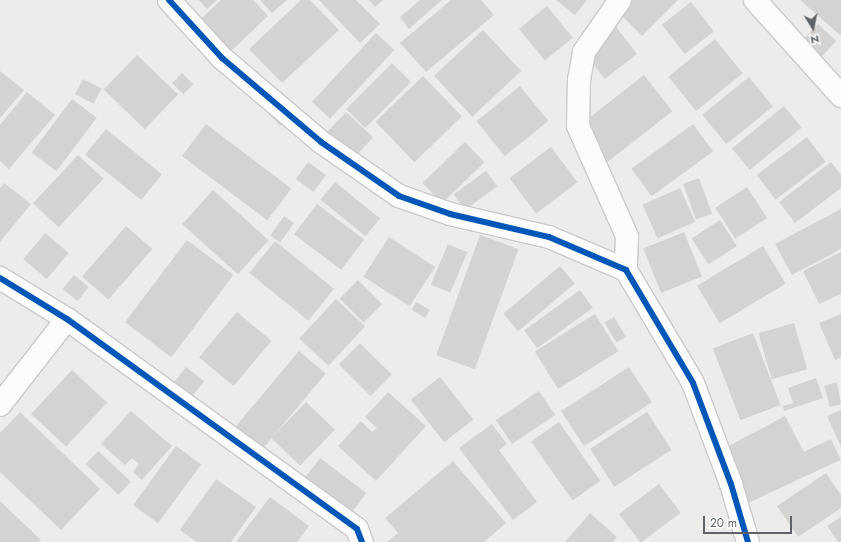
<!DOCTYPE html>
<style>
body{margin:0}
#map{position:relative;width:841px;height:542px;overflow:hidden;background:#eeecea;font-family:Jost,sans-serif}
div>[style]{position:absolute}
[style*='--x']{left:calc(var(--x)*1px);top:calc(var(--y)*1px);width:calc(var(--w)*1px);rotate:calc(var(--a)*1deg)}
.building>*{inset:0;background:#d5d3d2;transform-origin:0 0}
.roads{filter:drop-shadow(1px 0 #cbcaca) drop-shadow(-1px 0 #cbcaca) drop-shadow(0 1px #cbcaca) drop-shadow(0 -1px #cbcaca)}
.street>*{height:22px;margin:-11px;padding:0 11px;transform-origin:11px;border-radius:11px;background:#fcfcfc}
.cycleway>*{height:6px;margin:-3px;padding:0 3px;transform-origin:3px;border-radius:3px;background:#0057b8}
span{translate:-50% -50%;white-space:nowrap;text-align:center;line-height:1.15;-webkit-text-stroke:3.5px #fff;paint-order:stroke}
.north{position:absolute;left:793px;top:8px;width:40px;height:40px;-webkit-text-stroke:3px #fff;paint-order:stroke;rotate:170deg;font-size:11px;font-weight:700;line-height:16px;text-align:center;color:#5f6367}
.north::after{content:'';display:block;margin:auto;width:14px;height:18px;background:#5f6367;clip-path:polygon(50% 0,100% 100%,50% 72%,0 100%)}
.scale{position:absolute;left:703px;top:516px;width:89px;height:18px;box-sizing:border-box;border:2px solid #5f6367;border-top:0;padding-left:5px;font-size:12px;line-height:14px;white-space:nowrap;color:#5f6367;-webkit-text-stroke:3px #fff;paint-order:stroke}
</style>
<div id="map">
<div class="building">
<i style="clip-path:polygon(199px 0,217px 0,207px 9px)"></i>
<i style="clip-path:polygon(221px 0,253px 0,268px 16px,227px 55px,197px 23px)"></i>
<i style="clip-path:polygon(260px 0,287px 0,272px 13px)"></i>
<i style="clip-path:polygon(301px 0,310px 0,339px 30px,282px 83px,249px 49px)"></i>
<i style="clip-path:polygon(319px 0,356px 0,380px 24px,360px 43px)"></i>
<i style="clip-path:polygon(369px 0,383px 0,375px 7px)"></i>
<i style="clip-path:polygon(420px 0,442px 0,409px 29px,400px 17px)"></i>
<i style="clip-path:polygon(451px 0,481px 0,494px 15px,426px 72px,400px 43px)"></i>
<i style="clip-path:polygon(556px 0,587px 0,575px 15px)"></i>
<i style="clip-path:polygon(624px 0,678px 0,642px 36px,615px 9px)"></i>
<i style="clip-path:polygon(800px 0,841px 0,841px 34px,840px 35px)"></i>
<i style="left:691px;top:2px;width:37px;height:37px;rotate:52deg"></i>
<i style="left:547px;top:6px;width:41px;height:36px;rotate:51deg"></i>
<i style="left:818px;top:24px;width:25px;height:23px;rotate:43deg"></i>
<i style="left:616px;top:27px;width:34px;height:41px;rotate:52deg"></i>
<i style="left:483px;top:30px;width:56px;height:67px;rotate:47deg"></i>
<i style="left:376px;top:33px;width:25px;height:94px;rotate:43deg"></i>
<i style="left:715px;top:39px;width:44px;height:60px;rotate:51deg"></i>
<i style="left:137px;top:55px;width:57px;height:48px;rotate:44deg"></i>
<i style="left:392px;top:63px;width:27px;height:65px;rotate:45deg"></i>
<i style="clip-path:polygon(0 71px,24px 90px,0 118px)"></i>
<i style="left:182px;top:73px;width:16px;height:14px;rotate:45deg"></i>
<i style="left:644px;top:75px;width:46px;height:82px;rotate:52deg"></i>
<i style="left:423px;top:76px;width:56px;height:66px;rotate:46deg"></i>
<i style="left:749px;top:77px;width:38px;height:60px;rotate:51deg"></i>
<i style="left:83px;top:79px;width:21px;height:17px;rotate:28deg"></i>
<i style="left:520px;top:86px;width:45px;height:56px;rotate:51deg"></i>
<i style="clip-path:polygon(27px 92px,55px 115px,9px 169px,0 161px,0 125px)"></i>
<i style="left:72px;top:99px;width:31px;height:67px;rotate:37deg"></i>
<i style="left:276px;top:106px;width:17px;height:11px;rotate:45deg"></i>
<i style="left:784px;top:106px;width:28px;height:67px;rotate:51deg"></i>
<i style="left:346px;top:112px;width:37px;height:34px;rotate:43deg"></i>
<i style="left:206px;top:124px;width:107px;height:40px;rotate:37deg"></i>
<i style="left:693px;top:124px;width:34px;height:76px;rotate:54deg"></i>
<i style="left:106px;top:129px;width:72px;height:33px;rotate:39deg"></i>
<i style="left:807px;top:137px;width:31px;height:63px;rotate:53deg"></i>
<i style="left:465px;top:142px;width:28px;height:59px;rotate:46deg"></i>
<i style="left:551px;top:147px;width:44px;height:52px;rotate:53deg"></i>
<i style="left:78px;top:155px;width:35px;height:66px;rotate:43deg"></i>
<i style="left:308px;top:162px;width:22px;height:21px;rotate:36deg"></i>
<i style="clip-path:polygon(831px 162px,841px 175px,841px 188px,795px 223px,779px 202px)"></i>
<i style="left:486px;top:171px;width:19px;height:40px;rotate:54deg"></i>
<i style="left:699px;top:178px;width:38px;height:17px;rotate:70deg"></i>
<i style="left:335px;top:182px;width:58px;height:23px;rotate:39deg"></i>
<i style="clip-path:polygon(4px 183px,31px 204px,0 242px,0 188px)"></i>
<i style="left:747px;top:187px;width:37px;height:38px;rotate:57deg"></i>
<i style="left:680px;top:188px;width:37px;height:41px;rotate:66deg"></i>
<i style="left:213px;top:190px;width:75px;height:46px;rotate:42deg"></i>
<i style="left:317px;top:204px;width:59px;height:38px;rotate:37deg"></i>
<i style="clip-path:polygon(841px 209px,841px 249px,792px 275px,775px 244px)"></i>
<i style="left:284px;top:216px;width:12px;height:24px;rotate:35deg"></i>
<i style="left:720px;top:220px;width:31px;height:34px;rotate:57deg"></i>
<i style="left:126px;top:226px;width:35px;height:67px;rotate:41deg"></i>
<i style="left:684px;top:232px;width:48px;height:44px;rotate:68deg"></i>
<i style="left:45px;top:233px;width:31px;height:34px;rotate:40deg"></i>
<i style="left:480px;top:235px;width:41px;height:128px;rotate:20deg"></i>
<i style="left:389px;top:237px;width:55px;height:47px;rotate:33deg"></i>
<i style="left:187px;top:240px;width:58px;height:103px;rotate:37deg"></i>
<i style="left:275px;top:241px;width:76px;height:41px;rotate:39deg"></i>
<i style="left:448px;top:244px;width:21px;height:44px;rotate:23deg"></i>
<i style="left:763px;top:246px;width:44px;height:77px;rotate:59deg"></i>
<i style="clip-path:polygon(841px 252px,841px 294px,819px 304px,803px 271px)"></i>
<i style="left:560px;top:266px;width:23px;height:74px;rotate:50deg"></i>
<i style="left:74px;top:275px;width:19px;height:18px;rotate:39deg"></i>
<i style="left:358px;top:280px;width:34px;height:26px;rotate:45deg"></i>
<i style="left:580px;top:290px;width:22px;height:69px;rotate:54deg"></i>
<i style="left:336px;top:299px;width:40px;height:54px;rotate:43deg"></i>
<i style="left:416px;top:302px;width:16px;height:9px;rotate:30deg"></i>
<i style="left:237px;top:312px;width:45px;height:59px;rotate:40deg"></i>
<i style="left:595px;top:314px;width:44px;height:71px;rotate:58deg"></i>
<i style="clip-path:polygon(841px 314px,841px 357px,835px 360px,819px 323px)"></i>
<i style="left:614px;top:317px;width:23px;height:11px;rotate:59deg"></i>
<i style="left:794px;top:323px;width:48px;height:37px;rotate:74deg"></i>
<i style="left:753px;top:333px;width:77px;height:43px;rotate:69deg"></i>
<i style="left:360px;top:343px;width:45px;height:30px;rotate:45deg"></i>
<i style="left:299px;top:351px;width:35px;height:109px;rotate:40deg"></i>
<i style="left:186px;top:367px;width:23px;height:19px;rotate:38deg"></i>
<i style="left:629px;top:367px;width:42px;height:81px;rotate:57deg"></i>
<i style="left:72px;top:370px;width:48px;height:60px;rotate:43deg"></i>
<i style="left:440px;top:377px;width:54px;height:37px;rotate:52deg"></i>
<i style="clip-path:polygon(816px 378px,823px 398px,784px 411px,783px 406px,793px 403px,788px 388px)"></i>
<i style="clip-path:polygon(837px 382px,841px 404px,830px 407px,824px 386px)"></i>
<i style="left:539px;top:391px;width:29px;height:52px;rotate:56deg"></i>
<i style="clip-path:polygon(388px 392px,426px 426px,376px 481px,338px 446px,361px 421px,372px 432px,377px 428px,365px 417px)"></i>
<i style="left:306px;top:402px;width:40px;height:50px;rotate:44deg"></i>
<i style="clip-path:polygon(841px 410px,841px 447px,827px 416px)"></i>
<i style="clip-path:polygon(131px 411px,172px 446px,142px 480px,133px 472px,139px 464px,132px 458px,125px 465px,101px 444px)"></i>
<i style="clip-path:polygon(20px 412px,100px 489px,61px 530px,0 472px,0 433px)"></i>
<i style="left:647px;top:412px;width:45px;height:68px;rotate:57deg"></i>
<i style="left:785px;top:416px;width:43px;height:73px;rotate:62deg"></i>
<i style="left:559px;top:422px;width:72px;height:34px;rotate:55deg"></i>
<i style="clip-path:polygon(492px 424px,507px 444px,499px 450px,537px 502px,513px 520px,459px 448px)"></i>
<i style="left:831px;top:439px;width:23px;height:104px;rotate:65deg"></i>
<i style="left:176px;top:446px;width:31px;height:73px;rotate:36deg"></i>
<i style="left:98px;top:451px;width:45px;height:18px;rotate:43deg"></i>
<i style="left:320px;top:458px;width:58px;height:32px;rotate:37deg"></i>
<i style="clip-path:polygon(453px 461px,506px 523px,484px 542px,387px 542px,398px 533px,385px 518px)"></i>
<i style="clip-path:polygon(826px 473px,841px 495px,841px 508px,798px 537px,777px 506px)"></i>
<i style="clip-path:polygon(216px 479px,256px 507px,231px 542px,197px 542px,180px 530px)"></i>
<i style="left:659px;top:484px;width:36px;height:50px;rotate:53deg"></i>
<i style="clip-path:polygon(270px 497px,309px 526px,297px 542px,236px 542px)"></i>
<i style="clip-path:polygon(0 501px,41px 540px,39px 542px,0 542px)"></i>
<i style="clip-path:polygon(590px 513px,617px 537px,613px 542px,565px 542px)"></i>
<i style="clip-path:polygon(841px 517px,841px 542px,838px 542px,827px 526px)"></i>
</div>
<div class="roads">
<div class="street">
<i style="--x:169;--y:0;--w:79;--a:47.6"></i>
<i style="--x:222;--y:58;--w:130;--a:40.3"></i>
<i style="--x:321;--y:142;--w:95;--a:34.7"></i>
<i style="--x:399;--y:196;--w:54;--a:19.4"></i>
<i style="--x:450;--y:214;--w:102;--a:13.1"></i>
<i style="--x:549;--y:237;--w:84;--a:23.2"></i>
<i style="--x:626;--y:270;--w:131;--a:59.3"></i>
<i style="--x:693;--y:383;--w:108;--a:69.4"></i>
<i style="--x:731;--y:484;--w:60;--a:73.7"></i>
<i style="--x:620;--y:0;--w:63;--a:124.7"></i>
<i style="--x:584;--y:52;--w:27;--a:100"></i>
<i style="--x:579;--y:79;--w:47;--a:91.2"></i>
<i style="--x:578;--y:126;--w:120;--a:66"></i>
<i style="--x:627;--y:236;--w:34;--a:92"></i>
<i style="--x:755;--y:0;--w:129;--a:48.1"></i>
<i style="--x:0;--y:278;--w:79;--a:31.5"></i>
<i style="--x:67;--y:319;--w:358;--a:35.9"></i>
<i style="--x:357;--y:529;--w:14;--a:69"></i>
<i style="--x:0;--y:405;--w:109;--a:-52.1"></i>
</div>
</div>
<div class="cycleway">
<i style="--x:169;--y:0;--w:79;--a:47.6"></i>
<i style="--x:222;--y:58;--w:130;--a:40.3"></i>
<i style="--x:321;--y:142;--w:95;--a:34.7"></i>
<i style="--x:399;--y:196;--w:54;--a:19.4"></i>
<i style="--x:450;--y:214;--w:102;--a:13.1"></i>
<i style="--x:549;--y:237;--w:84;--a:23.2"></i>
<i style="--x:626;--y:270;--w:131;--a:59.3"></i>
<i style="--x:693;--y:383;--w:108;--a:69.4"></i>
<i style="--x:731;--y:484;--w:60;--a:73.7"></i>
<i style="--x:0;--y:278;--w:79;--a:31.5"></i>
<i style="--x:67;--y:319;--w:358;--a:35.9"></i>
<i style="--x:357;--y:529;--w:14;--a:69"></i>
</div>
<div class="north">N</div>
<div class="scale">20 m</div>
</div>
